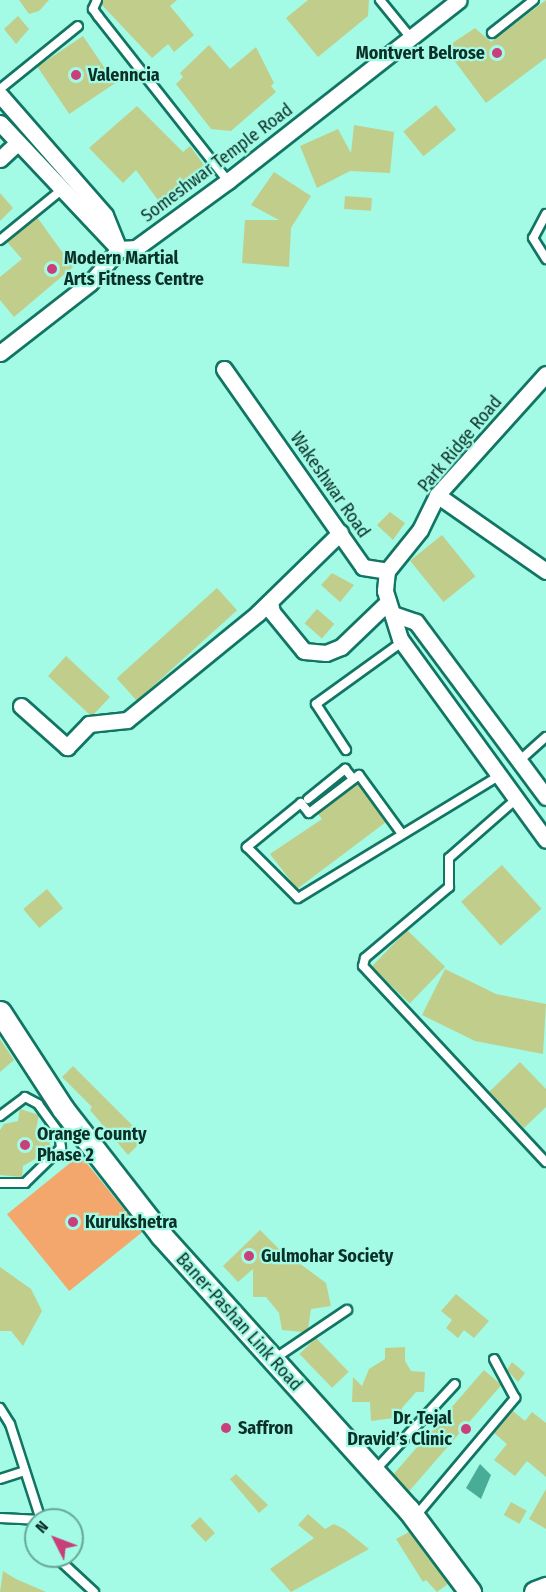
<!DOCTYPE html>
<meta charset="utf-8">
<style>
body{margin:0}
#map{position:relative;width:546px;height:1592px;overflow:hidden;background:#a3fae5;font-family:"Fira Sans Condensed",sans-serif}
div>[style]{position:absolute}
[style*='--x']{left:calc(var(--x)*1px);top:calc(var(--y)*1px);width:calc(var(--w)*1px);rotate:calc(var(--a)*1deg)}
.green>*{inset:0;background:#f3a76c;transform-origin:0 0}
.water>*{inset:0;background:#49ac97}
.building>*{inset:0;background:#c1ce8b;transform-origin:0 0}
.roads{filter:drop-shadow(2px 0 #127564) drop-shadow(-2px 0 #127564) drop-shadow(0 2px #127564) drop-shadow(0 -2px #127564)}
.lane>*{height:8px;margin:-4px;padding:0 4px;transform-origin:4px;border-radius:4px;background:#fff}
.street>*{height:15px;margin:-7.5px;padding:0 7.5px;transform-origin:7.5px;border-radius:7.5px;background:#fff}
.secondary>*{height:21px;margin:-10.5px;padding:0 10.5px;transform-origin:10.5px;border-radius:10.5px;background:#fff}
.dots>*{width:16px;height:16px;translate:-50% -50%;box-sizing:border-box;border:3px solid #a3fae5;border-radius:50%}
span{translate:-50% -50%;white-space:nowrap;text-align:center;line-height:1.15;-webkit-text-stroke:4.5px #a3fae5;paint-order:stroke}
.poi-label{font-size:18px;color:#0a3028;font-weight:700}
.right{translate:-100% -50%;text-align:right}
.left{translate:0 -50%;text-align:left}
.street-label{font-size:18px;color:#0a3028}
.north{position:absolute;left:24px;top:1508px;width:60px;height:60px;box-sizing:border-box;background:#a3fae5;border:2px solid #66a999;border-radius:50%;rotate:312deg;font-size:16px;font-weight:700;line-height:24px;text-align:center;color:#0a3028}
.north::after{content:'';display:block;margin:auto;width:21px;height:27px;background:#c83f7b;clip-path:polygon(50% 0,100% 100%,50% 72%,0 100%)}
</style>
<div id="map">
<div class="green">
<i style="left:80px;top:1155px;width:99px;height:94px;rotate:51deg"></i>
</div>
<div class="water">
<i style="clip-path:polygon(480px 1464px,491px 1475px,481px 1499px,466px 1488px)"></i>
</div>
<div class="building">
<i style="clip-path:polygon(19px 0,49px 0,39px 11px,29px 14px)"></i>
<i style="clip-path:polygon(103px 0,177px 0,170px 6px,194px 35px,174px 52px,168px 44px,152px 58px,102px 5px)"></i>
<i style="clip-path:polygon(308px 0,369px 0,368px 16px,318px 57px,286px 18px)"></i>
<i style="clip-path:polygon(546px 0,546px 58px,486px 103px,445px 48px,475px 28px,491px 42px)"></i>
<i style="clip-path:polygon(18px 16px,29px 29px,16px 44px,4px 29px)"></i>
<i style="left:83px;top:36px;width:57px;height:55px;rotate:56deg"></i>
<i style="clip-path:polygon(209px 45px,230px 69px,256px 47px,274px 83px,271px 86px,276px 92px,231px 131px,211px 129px,176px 84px,183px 77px,180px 73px)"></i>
<i style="left:436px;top:105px;width:32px;height:42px;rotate:51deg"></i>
<i style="clip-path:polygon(137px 106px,183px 152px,190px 146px,209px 172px,163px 207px,136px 170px,123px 183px,89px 148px)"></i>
<i style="clip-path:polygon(354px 125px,394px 132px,390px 173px,350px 171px,317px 188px,300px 146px,338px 129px,351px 153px)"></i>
<i style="clip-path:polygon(274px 172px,311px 196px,291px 228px,289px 267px,242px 263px,245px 220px,279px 220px,251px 205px)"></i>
<i style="clip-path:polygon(0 193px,13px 208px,0 221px)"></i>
<i style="left:345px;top:196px;width:27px;height:13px;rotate:4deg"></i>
<i style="clip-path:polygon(37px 217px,73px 267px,14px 317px,0 300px,0 277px,22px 259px,7px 242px)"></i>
<i style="clip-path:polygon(390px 512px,405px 523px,393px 540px,377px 525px)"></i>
<i style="left:442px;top:535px;width:53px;height:41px;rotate:51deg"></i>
<i style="clip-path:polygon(332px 573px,354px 585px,340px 602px,321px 585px)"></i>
<i style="left:217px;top:588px;width:30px;height:135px;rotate:48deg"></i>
<i style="left:317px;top:609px;width:23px;height:19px;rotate:41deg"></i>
<i style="clip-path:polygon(66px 656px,110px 697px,94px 714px,89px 714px,48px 676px)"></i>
<i style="clip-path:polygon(358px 783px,386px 822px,297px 889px,270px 854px,322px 819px,318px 814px)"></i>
<i style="left:502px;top:865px;width:59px;height:55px;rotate:48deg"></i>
<i style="left:47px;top:889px;width:25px;height:31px;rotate:50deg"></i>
<i style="left:407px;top:930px;width:53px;height:51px;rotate:44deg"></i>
<i style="clip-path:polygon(445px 969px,496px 994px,546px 1004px,543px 1054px,475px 1041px,422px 1015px)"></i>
<i style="clip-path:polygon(0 1039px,14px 1060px,0 1072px)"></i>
<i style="clip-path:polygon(520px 1062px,546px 1089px,546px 1107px,524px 1128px,489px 1092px)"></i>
<i style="clip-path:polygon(73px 1066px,145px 1138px,128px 1155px,90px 1110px,92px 1107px,62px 1077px)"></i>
<i style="clip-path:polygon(20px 1109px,39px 1115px,35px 1134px,51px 1136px,49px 1151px,23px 1166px,22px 1177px,0 1175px,0 1130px,4px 1124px,18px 1121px)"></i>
<i style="clip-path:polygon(260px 1230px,283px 1253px,299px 1253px,299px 1263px,326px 1283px,331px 1306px,311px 1309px,308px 1329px,303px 1332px,282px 1330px,279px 1313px,266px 1297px,253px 1297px,253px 1269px,238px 1282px,223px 1266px)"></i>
<i style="clip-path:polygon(0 1267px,31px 1289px,42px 1311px,23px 1346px,11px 1331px,0 1331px)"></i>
<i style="clip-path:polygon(456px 1294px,489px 1321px,474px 1338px,464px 1330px,458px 1338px,446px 1328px,452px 1320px,441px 1311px)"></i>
<i style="left:316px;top:1338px;width:47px;height:23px;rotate:46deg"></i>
<i style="clip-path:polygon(405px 1347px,405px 1361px,411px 1371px,425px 1372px,424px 1392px,416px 1392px,402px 1408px,401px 1417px,371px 1421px,370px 1402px,352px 1402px,353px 1377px,362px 1386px,369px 1369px,385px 1359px,385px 1348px)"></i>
<i style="clip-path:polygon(512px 1362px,525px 1373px,518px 1382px,507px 1370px)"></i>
<i style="left:484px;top:1370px;width:23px;height:141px;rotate:41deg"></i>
<i style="clip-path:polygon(513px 1411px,525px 1421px,532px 1412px,546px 1423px,546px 1477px,527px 1461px,515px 1476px,494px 1460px,507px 1444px,494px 1433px)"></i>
<i style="clip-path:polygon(236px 1474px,268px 1505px,259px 1513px,230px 1479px)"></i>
<i style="clip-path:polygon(546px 1489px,546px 1529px,529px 1519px)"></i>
<i style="left:511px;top:1502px;width:18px;height:15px;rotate:29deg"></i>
<i style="clip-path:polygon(308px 1514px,325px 1529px,334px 1524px,344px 1529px,369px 1549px,291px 1592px,270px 1569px,314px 1538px,298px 1525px)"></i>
<i style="left:200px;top:1517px;width:22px;height:13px;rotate:47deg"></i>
<i style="clip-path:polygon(409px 1532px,448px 1584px,437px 1592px,426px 1580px,423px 1582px,396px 1539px)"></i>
<i style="clip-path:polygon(3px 1571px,16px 1579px,46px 1592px,0 1592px)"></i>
</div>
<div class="roads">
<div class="lane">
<i style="--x:97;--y:0;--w:10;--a:114"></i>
<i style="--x:93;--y:9;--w:9;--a:54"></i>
<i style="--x:98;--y:16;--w:210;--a:51.8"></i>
<i style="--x:380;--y:0;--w:49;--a:50.8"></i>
<i style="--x:492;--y:33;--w:53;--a:-38.2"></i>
<i style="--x:0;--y:89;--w:100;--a:-38.9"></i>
<i style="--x:546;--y:214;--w:27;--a:118"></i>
<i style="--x:533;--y:238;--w:25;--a:58"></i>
<i style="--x:0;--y:240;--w:77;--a:-39.2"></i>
<i style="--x:346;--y:750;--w:55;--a:-123.1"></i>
<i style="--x:316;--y:704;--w:106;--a:-35.8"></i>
<i style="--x:519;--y:761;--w:36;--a:-42"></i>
<i style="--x:308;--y:799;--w:48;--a:-39"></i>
<i style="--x:345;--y:769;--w:13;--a:51"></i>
<i style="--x:514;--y:801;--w:86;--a:138.8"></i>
<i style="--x:449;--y:858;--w:29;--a:90"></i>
<i style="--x:449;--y:887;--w:110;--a:139.8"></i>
<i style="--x:365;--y:958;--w:8;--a:104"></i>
<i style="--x:363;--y:966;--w:268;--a:47"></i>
<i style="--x:402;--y:834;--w:73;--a:-126.1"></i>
<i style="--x:359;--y:775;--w:63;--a:142.8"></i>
<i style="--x:309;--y:813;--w:13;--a:-129"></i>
<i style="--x:301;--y:803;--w:70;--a:140.8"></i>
<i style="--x:247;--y:847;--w:72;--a:45"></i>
<i style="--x:298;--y:898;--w:233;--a:-31.3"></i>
<i style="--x:0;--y:1116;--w:31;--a:-37"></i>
<i style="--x:25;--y:1097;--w:15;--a:28"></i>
<i style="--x:38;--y:1104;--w:36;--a:54"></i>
<i style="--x:59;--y:1133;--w:15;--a:82"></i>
<i style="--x:61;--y:1148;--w:50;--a:135.8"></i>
<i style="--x:25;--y:1183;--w:25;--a:180"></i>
<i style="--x:274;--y:1359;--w:88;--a:-33.9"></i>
<i style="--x:0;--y:1408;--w:19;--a:58"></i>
<i style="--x:10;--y:1424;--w:101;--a:72.1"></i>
<i style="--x:41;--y:1520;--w:41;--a:-177.2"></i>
<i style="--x:380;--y:1465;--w:110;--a:-47.2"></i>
<i style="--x:0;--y:1479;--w:26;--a:-18"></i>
<i style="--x:420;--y:1511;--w:148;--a:-49.9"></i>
<i style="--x:515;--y:1398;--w:44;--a:-118.3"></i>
<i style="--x:55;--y:1556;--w:53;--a:42.7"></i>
</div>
<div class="street">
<i style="--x:0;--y:95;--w:159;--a:48.8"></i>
<i style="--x:105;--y:215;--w:37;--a:68"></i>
<i style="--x:0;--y:123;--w:168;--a:46.7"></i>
<i style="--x:0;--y:159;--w:23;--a:-43"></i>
<i style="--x:0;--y:353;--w:114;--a:-37.9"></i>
<i style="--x:90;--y:283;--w:45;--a:-49.5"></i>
<i style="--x:119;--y:249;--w:17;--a:-3"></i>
<i style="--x:136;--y:248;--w:114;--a:-36.1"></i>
<i style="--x:228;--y:181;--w:293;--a:-38.1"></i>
<i style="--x:224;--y:369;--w:242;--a:54.9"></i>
<i style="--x:363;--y:567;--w:24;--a:9"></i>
<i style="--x:437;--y:495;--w:133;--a:34.9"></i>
<i style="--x:387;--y:571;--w:20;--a:96"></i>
<i style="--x:385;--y:591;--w:50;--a:72.6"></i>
<i style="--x:400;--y:639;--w:248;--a:54"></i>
<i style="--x:387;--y:571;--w:53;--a:-51.2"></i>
<i style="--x:420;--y:530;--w:39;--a:-64"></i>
<i style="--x:437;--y:495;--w:163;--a:-48"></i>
<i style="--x:270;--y:602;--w:10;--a:79"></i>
<i style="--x:272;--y:612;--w:50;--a:50.6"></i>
<i style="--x:304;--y:651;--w:22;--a:5"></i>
<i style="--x:326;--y:653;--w:16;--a:-22"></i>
<i style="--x:341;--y:647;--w:65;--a:-43.8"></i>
<i style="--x:393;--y:614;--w:24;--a:19"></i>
<i style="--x:416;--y:622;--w:218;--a:53.4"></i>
<i style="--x:21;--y:706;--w:62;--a:41.7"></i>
<i style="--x:67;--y:747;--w:32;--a:-46"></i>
<i style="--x:89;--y:724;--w:38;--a:-6"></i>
<i style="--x:127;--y:720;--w:169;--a:-39.2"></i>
<i style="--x:258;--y:613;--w:115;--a:-44.3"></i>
</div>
<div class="secondary">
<i style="--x:0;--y:1012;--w:116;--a:57"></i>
<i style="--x:63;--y:1109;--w:160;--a:52.1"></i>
<i style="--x:161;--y:1235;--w:369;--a:48"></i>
<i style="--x:408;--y:1509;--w:104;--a:53.2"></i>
<i style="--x:535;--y:1592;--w:12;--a:-20"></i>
</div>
</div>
<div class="dots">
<i style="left:497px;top:53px;background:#c83f7b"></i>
<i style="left:76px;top:75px;background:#c83f7b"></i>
<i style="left:52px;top:269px;background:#c83f7b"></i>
<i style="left:25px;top:1145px;background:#c83f7b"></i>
<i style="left:73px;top:1222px;background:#c83f7b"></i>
<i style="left:249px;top:1256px;background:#c83f7b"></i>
<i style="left:226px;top:1428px;background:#c83f7b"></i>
<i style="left:466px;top:1429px;background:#c83f7b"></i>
</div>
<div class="poi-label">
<span class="right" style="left:485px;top:53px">Montvert Belrose</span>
<span class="left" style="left:88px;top:75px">Valenncia</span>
<span class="left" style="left:64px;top:269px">Modern Martial<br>Arts Fitness Centre</span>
<span class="left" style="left:37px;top:1145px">Orange County<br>Phase 2</span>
<span class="left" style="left:85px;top:1222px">Kurukshetra</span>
<span class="left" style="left:261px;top:1256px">Gulmohar Society</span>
<span class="right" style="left:452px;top:1429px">Dr. Tejal<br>Dravid’s Clinic</span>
<span class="left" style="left:238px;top:1428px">Saffron</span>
</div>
<div class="street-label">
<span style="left:217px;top:163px;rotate:-37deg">Someshwar Temple Road</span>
<span style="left:460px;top:444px;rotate:-50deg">Park Ridge Road</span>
<span style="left:330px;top:485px;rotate:55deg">Wakeshwar Road</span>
<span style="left:239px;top:1322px;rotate:48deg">Baner-Pashan Link Road</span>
</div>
<div class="north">N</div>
</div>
